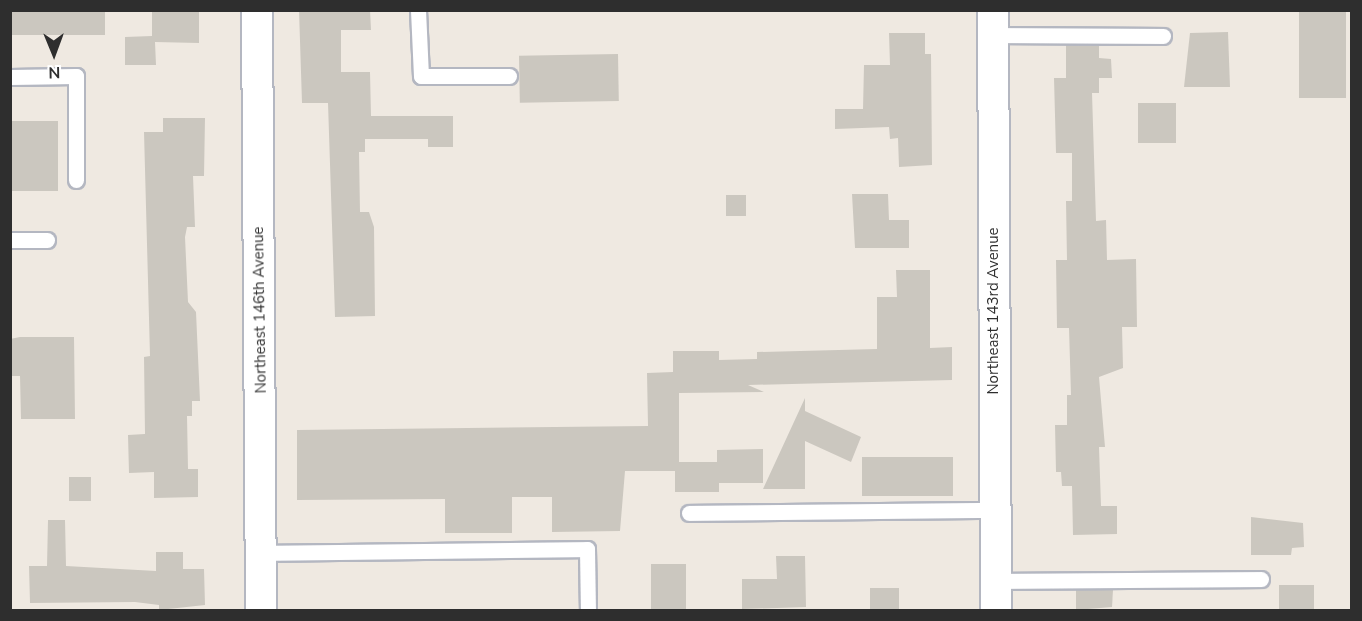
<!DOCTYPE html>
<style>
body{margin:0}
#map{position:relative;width:1362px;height:621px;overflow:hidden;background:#efe9e1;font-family:"Nunito Sans",sans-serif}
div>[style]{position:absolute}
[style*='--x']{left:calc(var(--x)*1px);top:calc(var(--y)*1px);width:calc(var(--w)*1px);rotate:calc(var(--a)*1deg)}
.building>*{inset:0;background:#cbc7bf;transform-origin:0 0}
.roads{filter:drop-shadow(2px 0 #b4b7c1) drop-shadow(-2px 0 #b4b7c1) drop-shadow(0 2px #b4b7c1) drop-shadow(0 -2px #b4b7c1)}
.lane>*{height:15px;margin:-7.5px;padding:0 7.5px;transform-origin:7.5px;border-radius:7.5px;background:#fff}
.street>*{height:30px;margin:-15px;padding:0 15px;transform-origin:15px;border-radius:15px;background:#fff}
span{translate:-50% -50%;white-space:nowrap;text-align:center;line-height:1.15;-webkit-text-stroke:5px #fff;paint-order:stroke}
.street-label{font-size:15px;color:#2e2e2e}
.frame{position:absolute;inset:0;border:12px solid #2e2e2e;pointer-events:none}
.north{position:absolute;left:24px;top:24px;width:60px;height:60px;-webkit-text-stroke:4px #fff;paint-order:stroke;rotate:179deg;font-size:16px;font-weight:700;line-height:24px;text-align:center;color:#2e2e2e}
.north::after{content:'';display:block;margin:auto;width:21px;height:27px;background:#2e2e2e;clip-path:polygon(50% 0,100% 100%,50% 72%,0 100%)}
</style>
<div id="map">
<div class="building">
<i style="left:10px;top:10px;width:95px;height:25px"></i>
<i style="clip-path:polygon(152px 10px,199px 10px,199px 43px,155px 42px,156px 65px,125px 65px,125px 37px,152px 36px)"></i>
<i style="clip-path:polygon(299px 10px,370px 10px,371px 30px,341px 30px,341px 72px,370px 72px,371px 116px,453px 116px,453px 147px,428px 147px,428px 139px,365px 139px,365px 152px,359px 152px,360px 212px,369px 212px,374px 227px,375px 316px,335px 317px,328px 103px,302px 103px)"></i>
<i style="left:1299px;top:10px;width:47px;height:88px"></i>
<i style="clip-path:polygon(1228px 32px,1230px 87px,1184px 87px,1190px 33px)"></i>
<i style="clip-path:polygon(889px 33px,925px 33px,925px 54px,931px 54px,932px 165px,899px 167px,898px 138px,890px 139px,889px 127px,835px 129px,835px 109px,863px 109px,864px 65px,890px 65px)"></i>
<i style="clip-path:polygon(1066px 45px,1099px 45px,1099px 58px,1111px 59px,1112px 78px,1099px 78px,1099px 93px,1092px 93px,1096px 221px,1106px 220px,1107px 260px,1136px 259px,1137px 327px,1122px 327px,1123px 368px,1099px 377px,1105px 447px,1099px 447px,1101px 506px,1117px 506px,1117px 534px,1073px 535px,1072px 486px,1062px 486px,1061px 472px,1056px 472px,1055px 425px,1067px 425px,1067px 395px,1071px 395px,1069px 328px,1057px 328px,1056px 260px,1067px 260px,1066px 201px,1072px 201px,1072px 153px,1056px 153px,1054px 78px,1066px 78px)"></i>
<i style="left:618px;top:54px;width:47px;height:99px;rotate:89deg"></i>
<i style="left:1138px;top:103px;width:38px;height:40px"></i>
<i style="clip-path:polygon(163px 118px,205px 118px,204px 176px,193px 176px,195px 227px,187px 227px,185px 237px,188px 302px,196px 312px,200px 401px,192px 401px,192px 416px,187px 416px,188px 469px,198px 469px,198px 497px,154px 498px,154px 472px,129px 473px,128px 435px,145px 434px,144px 357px,150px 356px,144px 132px,163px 132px)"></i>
<i style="left:10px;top:121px;width:48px;height:70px"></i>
<i style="clip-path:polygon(852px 194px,888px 194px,889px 220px,909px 220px,909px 248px,855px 248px)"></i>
<i style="left:726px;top:195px;width:20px;height:21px"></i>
<i style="clip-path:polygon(896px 270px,930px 270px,930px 348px,952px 347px,952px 380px,748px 385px,764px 392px,679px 393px,679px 462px,717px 462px,717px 450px,763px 449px,763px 483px,719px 483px,719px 492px,675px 492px,675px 471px,625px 471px,620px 531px,552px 532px,552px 497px,512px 497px,512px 533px,445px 533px,445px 499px,297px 500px,297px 430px,648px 426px,647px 373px,673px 372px,673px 351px,719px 351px,719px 360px,757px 359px,757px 352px,877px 349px,877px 297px,897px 297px)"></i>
<i style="clip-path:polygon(20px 337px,74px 337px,75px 419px,21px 419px,20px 376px,10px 376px,10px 339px)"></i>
<i style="clip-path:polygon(805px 398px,805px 411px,861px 437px,851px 462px,805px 441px,805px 489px,763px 489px)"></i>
<i style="left:862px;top:457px;width:91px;height:39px"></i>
<i style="left:69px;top:477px;width:22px;height:24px"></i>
<i style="clip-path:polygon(1251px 517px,1303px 523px,1304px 547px,1292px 548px,1291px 555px,1251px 555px)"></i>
<i style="clip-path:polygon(48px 520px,65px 520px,66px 566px,156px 571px,156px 552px,183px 552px,183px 569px,204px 569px,205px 605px,159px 610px,159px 605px,135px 602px,30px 603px,29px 566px,47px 566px)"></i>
<i style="clip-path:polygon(776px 556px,805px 556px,806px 607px,742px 609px,742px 579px,777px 579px)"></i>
<i style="left:651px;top:564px;width:35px;height:46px"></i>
<i style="left:1279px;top:585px;width:35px;height:25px"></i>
<i style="left:899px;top:588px;width:22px;height:29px;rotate:90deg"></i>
<i style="clip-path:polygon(1076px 590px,1113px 590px,1112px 607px,1076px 610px)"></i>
</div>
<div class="roads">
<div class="lane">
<i style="--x:418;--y:10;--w:66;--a:87.4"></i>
<i style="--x:421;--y:76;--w:88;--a:0"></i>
<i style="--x:993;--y:35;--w:170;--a:0.3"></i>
<i style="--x:10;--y:77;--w:66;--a:-0.9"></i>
<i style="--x:76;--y:76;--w:104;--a:90"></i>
<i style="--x:10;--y:240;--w:37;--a:0"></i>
<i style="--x:689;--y:513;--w:306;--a:-0.6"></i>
<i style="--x:261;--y:553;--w:326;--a:-0.7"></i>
<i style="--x:587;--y:549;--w:61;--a:89.1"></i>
<i style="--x:996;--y:581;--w:265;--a:-0.4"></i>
</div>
<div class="street">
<i style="--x:257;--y:10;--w:600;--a:89.62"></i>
<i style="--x:993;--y:10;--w:600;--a:89.71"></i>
</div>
</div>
<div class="street-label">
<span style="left:260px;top:310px;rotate:-91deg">Northeast 146th Avenue</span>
<span style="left:994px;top:311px;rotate:-90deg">Northeast 143rd Avenue</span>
</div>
<div class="frame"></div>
<div class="north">N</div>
</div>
